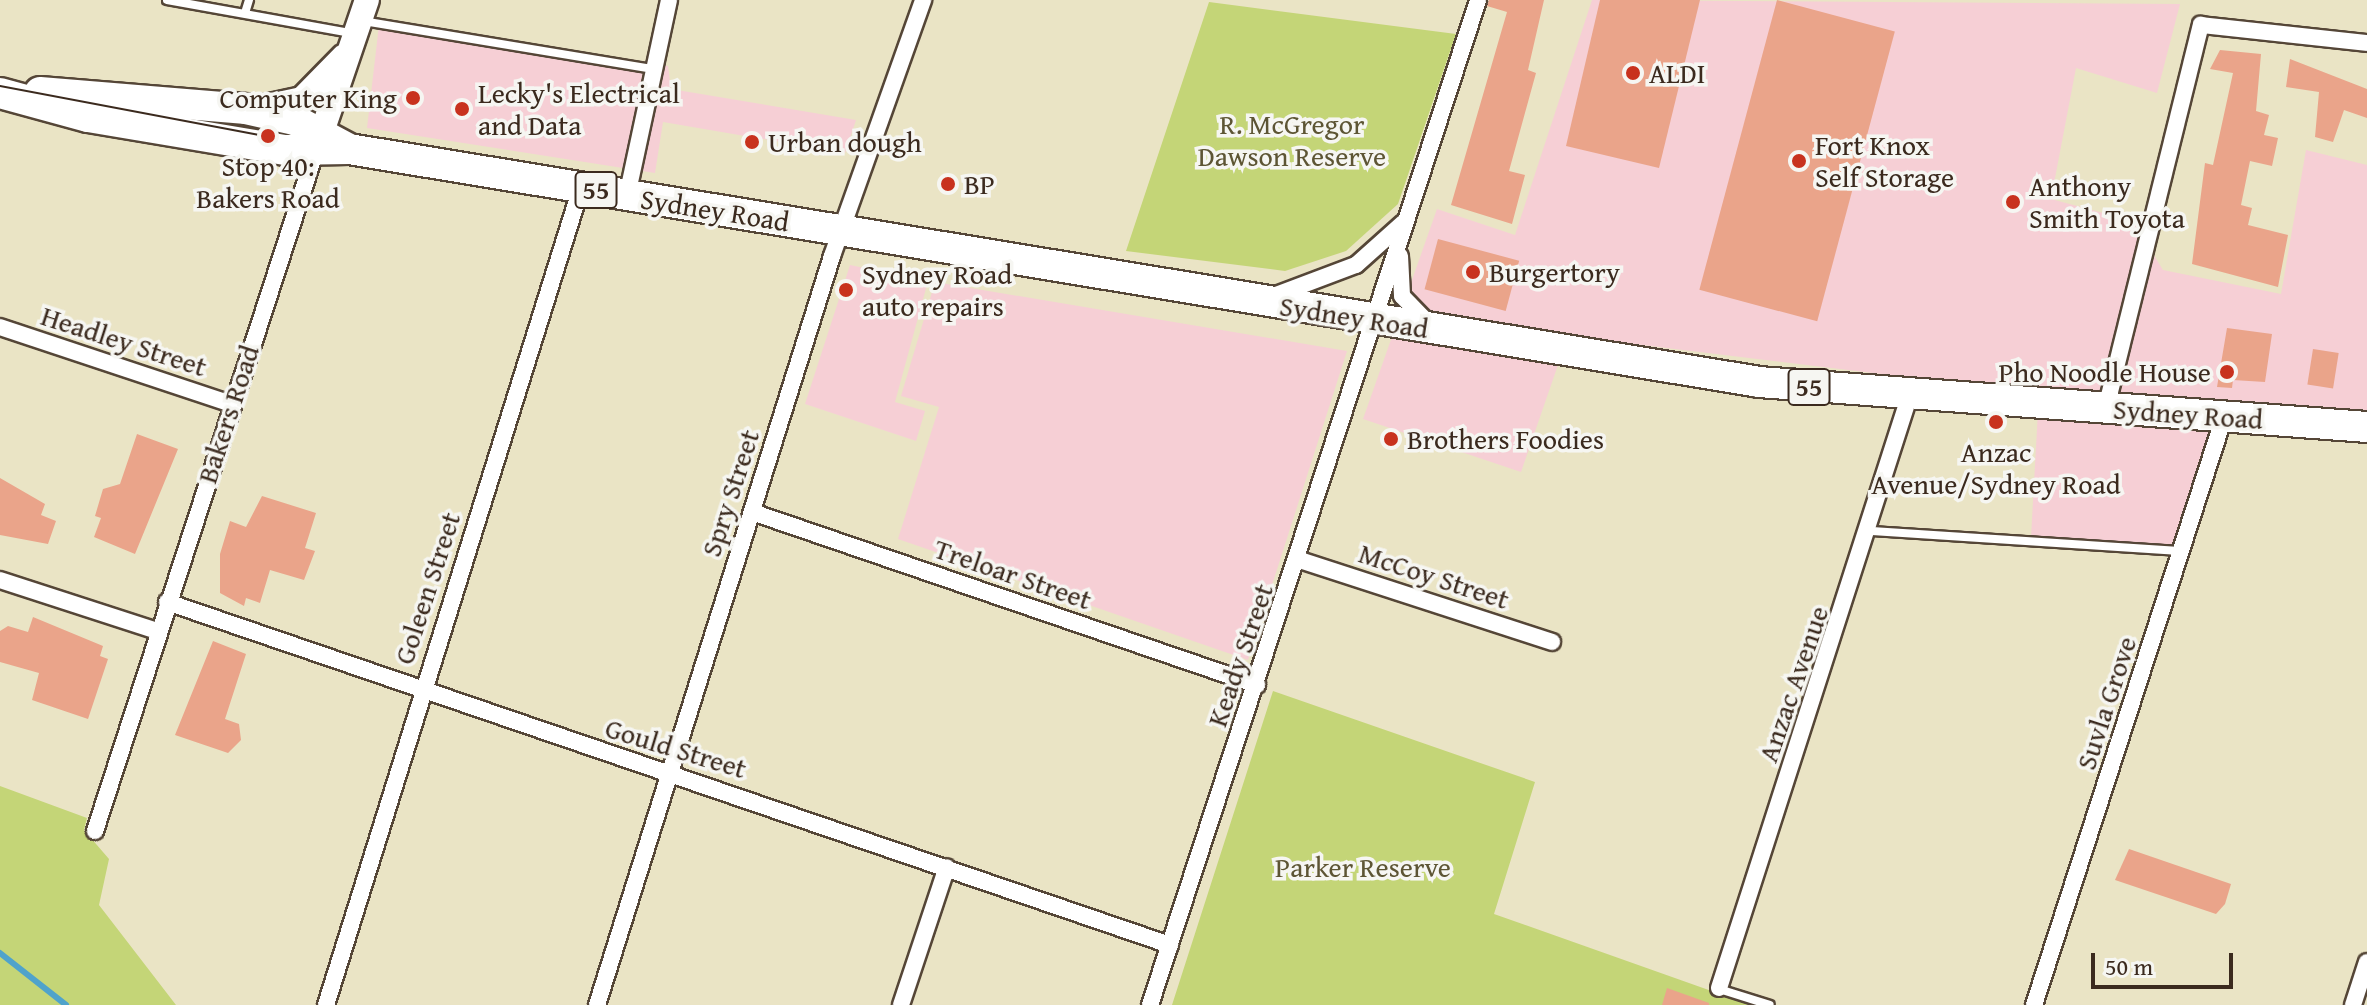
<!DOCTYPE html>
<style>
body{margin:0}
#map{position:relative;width:2367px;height:1005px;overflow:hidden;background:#eae4c5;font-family:"Gentium Book Plus",serif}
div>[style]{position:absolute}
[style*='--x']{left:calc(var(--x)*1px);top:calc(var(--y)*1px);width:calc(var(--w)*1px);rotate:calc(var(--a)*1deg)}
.built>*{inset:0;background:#f6cfd5}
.green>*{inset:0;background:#c4d577}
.stream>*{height:6px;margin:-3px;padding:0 3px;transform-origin:3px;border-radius:3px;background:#4fa3cb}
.building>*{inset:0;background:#eaa48a;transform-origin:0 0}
.roads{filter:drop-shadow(2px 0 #554637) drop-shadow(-2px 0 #554637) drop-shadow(0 2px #554637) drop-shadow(0 -2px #554637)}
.lane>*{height:8px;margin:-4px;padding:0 4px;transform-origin:4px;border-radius:4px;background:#fff}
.street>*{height:16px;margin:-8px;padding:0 8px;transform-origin:8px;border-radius:8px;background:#fff}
.secondary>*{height:24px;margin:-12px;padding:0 12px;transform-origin:12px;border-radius:12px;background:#fff}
.highway>*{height:30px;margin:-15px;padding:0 15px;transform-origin:15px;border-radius:15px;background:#fff}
.tram>*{height:2px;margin:-1px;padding:0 1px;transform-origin:1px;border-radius:1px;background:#3b2a1e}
.dots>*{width:22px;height:22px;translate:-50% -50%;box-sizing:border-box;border:4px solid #f6f6f2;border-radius:50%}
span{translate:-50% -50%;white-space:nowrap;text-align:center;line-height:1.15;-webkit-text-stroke:7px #f6f6f2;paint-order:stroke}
.shield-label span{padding:2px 6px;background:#f6f6f2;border:2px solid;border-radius:6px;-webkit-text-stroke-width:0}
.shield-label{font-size:26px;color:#3b2a1e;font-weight:700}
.poi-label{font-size:28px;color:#3b2a1e}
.left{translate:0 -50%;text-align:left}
.right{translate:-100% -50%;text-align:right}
.park-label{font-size:28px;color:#5d5534}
.street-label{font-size:28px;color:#3b2a1e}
.scale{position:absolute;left:2091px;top:953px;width:142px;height:36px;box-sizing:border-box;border:4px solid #3b2a1e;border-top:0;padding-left:10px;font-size:24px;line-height:28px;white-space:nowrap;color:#3b2a1e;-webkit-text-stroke:6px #f6f6f2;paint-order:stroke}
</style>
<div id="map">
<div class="built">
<i style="clip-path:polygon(1592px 0,2180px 4px,2157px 93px,2076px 68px,2051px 199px,2133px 221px,2163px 270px,2281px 294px,2306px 150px,2367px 165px,2367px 415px,2219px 407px,2177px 546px,2031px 537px,2039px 393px,1568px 336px,1521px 472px,1363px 419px,1437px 209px,1515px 235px)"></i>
<i style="clip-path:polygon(379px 25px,668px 66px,671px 89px,856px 120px,845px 153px,663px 122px,655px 173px,367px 128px)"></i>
<i style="clip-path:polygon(850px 265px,928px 281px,895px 402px,925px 411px,916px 441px,805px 404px)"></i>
<i style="clip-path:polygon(935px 282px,1347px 351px,1248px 660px,898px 539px,939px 407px,901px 396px)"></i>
</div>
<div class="green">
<i style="clip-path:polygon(1209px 2px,1456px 34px,1398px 204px,1346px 251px,1285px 271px,1126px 251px)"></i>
<i style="clip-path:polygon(1273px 691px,1535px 782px,1494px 914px,1751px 1005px,1172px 1005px)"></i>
<i style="clip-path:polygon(0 786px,87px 818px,84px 830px,109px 859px,99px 905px,176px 1005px,0 1005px)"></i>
</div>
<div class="stream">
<i style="--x:0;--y:953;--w:84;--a:38.2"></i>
</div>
<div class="building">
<i style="clip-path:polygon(1489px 0,1544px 0,1528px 70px,1536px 73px,1509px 171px,1525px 175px,1512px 224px,1451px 205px,1507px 12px,1487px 6px)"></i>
<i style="clip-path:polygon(1600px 0,1700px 0,1659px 168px,1566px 146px)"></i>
<i style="left:1777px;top:0;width:122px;height:300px;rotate:15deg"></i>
<i style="clip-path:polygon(2220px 50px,2261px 54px,2256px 111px,2269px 115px,2264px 135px,2278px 138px,2272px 166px,2250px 161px,2241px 205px,2252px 208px,2248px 225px,2288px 235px,2278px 287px,2192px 264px,2205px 163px,2213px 165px,2233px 73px,2210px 69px)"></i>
<i style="clip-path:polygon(2290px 59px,2367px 89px,2367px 118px,2344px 110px,2333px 142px,2315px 137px,2319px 92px,2286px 87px)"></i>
<i style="left:1438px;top:239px;width:84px;height:52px;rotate:15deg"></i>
<i style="clip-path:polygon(2227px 328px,2272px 334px,2265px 382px,2233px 380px,2232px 388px,2217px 387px)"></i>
<i style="left:2313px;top:349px;width:26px;height:36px;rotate:9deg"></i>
<i style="clip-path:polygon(137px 434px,178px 449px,135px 554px,94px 537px,101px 518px,95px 516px,103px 489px,120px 484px)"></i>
<i style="clip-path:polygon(0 478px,45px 504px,41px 515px,56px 521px,48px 544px,0 535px)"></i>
<i style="clip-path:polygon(262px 496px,316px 513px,305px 548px,315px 551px,304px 580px,270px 570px,260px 603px,246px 598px,244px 606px,220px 593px,220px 554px,230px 521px,246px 527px)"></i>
<i style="clip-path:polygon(33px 617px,103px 646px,100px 656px,108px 659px,88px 719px,32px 700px,39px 673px,0 662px,0 631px,8px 626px,28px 632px)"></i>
<i style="clip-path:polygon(213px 641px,246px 654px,225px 719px,239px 724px,241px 740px,228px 753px,175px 735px)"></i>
<i style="clip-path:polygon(2129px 849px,2231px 884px,2225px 904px,2216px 914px,2115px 880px)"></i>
<i style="clip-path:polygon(1667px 988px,1709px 1003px,1709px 1005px,1662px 1005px)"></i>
</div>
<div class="roads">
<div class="lane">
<i style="--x:167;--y:0;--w:187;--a:10.2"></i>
<i style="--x:245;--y:13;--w:14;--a:-73"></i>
<i style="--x:363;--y:21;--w:295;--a:9.4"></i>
<i style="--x:1872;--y:531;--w:312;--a:3.7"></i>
<i style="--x:1719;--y:989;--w:53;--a:17.4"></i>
</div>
<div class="street">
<i style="--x:627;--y:196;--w:200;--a:-77.9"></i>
<i style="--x:1400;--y:256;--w:40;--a:87.1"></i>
<i style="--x:1402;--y:296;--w:36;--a:46"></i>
<i style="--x:1276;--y:295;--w:85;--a:-20.6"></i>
<i style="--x:1356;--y:265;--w:63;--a:-41.8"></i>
<i style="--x:0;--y:327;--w:243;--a:18.4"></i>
<i style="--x:2106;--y:408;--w:395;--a:-76.1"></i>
<i style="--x:2201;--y:25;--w:167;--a:6.2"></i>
<i style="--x:752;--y:512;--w:534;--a:18.91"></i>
<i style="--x:1300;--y:560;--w:265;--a:18"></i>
<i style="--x:0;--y:580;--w:165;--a:18"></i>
<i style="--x:167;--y:602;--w:1060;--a:18.88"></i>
<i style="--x:95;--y:831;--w:716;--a:-72.02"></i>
<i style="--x:1719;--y:988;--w:624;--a:-72.17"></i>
<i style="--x:326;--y:1005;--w:856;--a:-72.67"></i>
<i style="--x:597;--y:1005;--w:785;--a:-72.58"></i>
<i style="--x:832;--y:256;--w:272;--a:-70.4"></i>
<i style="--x:901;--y:1005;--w:145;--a:-71.6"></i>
<i style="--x:1150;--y:1005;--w:1057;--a:-71.92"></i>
<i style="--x:2034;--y:1005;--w:618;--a:-72.09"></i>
<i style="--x:2353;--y:1005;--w:45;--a:-72"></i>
</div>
<div class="secondary">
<i style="--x:260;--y:108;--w:43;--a:-12.1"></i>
<i style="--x:302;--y:99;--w:59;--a:-45.7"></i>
<i style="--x:322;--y:132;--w:139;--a:-71.2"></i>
</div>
<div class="highway">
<i style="--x:40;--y:92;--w:207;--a:4.7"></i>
<i style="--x:246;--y:109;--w:50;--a:12.7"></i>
<i style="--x:295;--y:120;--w:61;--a:28.2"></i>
<i style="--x:0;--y:93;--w:91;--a:15.3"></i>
<i style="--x:88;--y:117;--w:201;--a:9.5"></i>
<i style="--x:286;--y:150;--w:63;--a:-0.9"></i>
<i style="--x:349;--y:149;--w:1429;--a:9.38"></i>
<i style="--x:1759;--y:382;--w:610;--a:4.23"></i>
</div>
</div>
<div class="tram">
<i style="--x:0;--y:86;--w:280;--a:10.7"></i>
</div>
<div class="dots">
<i style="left:1633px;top:73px;background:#c8321e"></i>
<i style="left:413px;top:98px;background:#c8321e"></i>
<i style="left:462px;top:109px;background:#c8321e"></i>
<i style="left:268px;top:136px;background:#c8321e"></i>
<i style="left:752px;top:142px;background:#c8321e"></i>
<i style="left:1799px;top:161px;background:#c8321e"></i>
<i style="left:948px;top:184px;background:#c8321e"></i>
<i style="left:2013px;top:202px;background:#c8321e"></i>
<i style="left:1473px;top:272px;background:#c8321e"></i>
<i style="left:846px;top:290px;background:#c8321e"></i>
<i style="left:2227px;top:372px;background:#c8321e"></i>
<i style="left:1996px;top:422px;background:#c8321e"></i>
<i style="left:1391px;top:439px;background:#c8321e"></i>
</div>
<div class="shield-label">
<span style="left:596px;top:190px">55</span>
<span style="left:1809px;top:387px">55</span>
</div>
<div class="poi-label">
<span class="left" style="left:1649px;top:73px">ALDI</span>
<span class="left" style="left:478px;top:109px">Lecky's Electrical<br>and Data</span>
<span class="right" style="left:397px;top:98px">Computer King</span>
<span class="left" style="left:768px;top:142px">Urban dough</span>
<span class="left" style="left:1815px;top:161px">Fort Knox<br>Self Storage</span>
<span style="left:268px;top:182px">Stop 40:<br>Bakers Road</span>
<span class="left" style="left:964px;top:184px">BP</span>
<span class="left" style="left:2029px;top:202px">Anthony<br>Smith Toyota</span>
<span class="left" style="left:1489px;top:272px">Burgertory</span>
<span class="left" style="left:862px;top:290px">Sydney Road<br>auto repairs</span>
<span class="right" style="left:2211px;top:372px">Pho Noodle House</span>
<span class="left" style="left:1407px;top:439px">Brothers Foodies</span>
<span style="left:1996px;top:468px">Anzac<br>Avenue/Sydney Road</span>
</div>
<div class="park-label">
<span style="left:1292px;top:140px">R. McGregor<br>Dawson Reserve</span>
<span style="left:1363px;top:867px">Parker Reserve</span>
</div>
<div class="street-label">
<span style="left:715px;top:210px;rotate:9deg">Sydney Road</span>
<span style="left:1354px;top:317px;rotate:9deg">Sydney Road</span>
<span style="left:124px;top:341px;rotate:18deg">Headley Street</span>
<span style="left:228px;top:414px;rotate:-72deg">Bakers Road</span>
<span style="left:2188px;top:414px;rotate:4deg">Sydney Road</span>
<span style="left:730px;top:493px;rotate:-72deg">Spry Street</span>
<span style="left:1013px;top:574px;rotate:19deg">Treloar Street</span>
<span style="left:1434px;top:576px;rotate:18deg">McCoy Street</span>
<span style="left:427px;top:588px;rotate:-72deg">Goleen Street</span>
<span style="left:1240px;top:655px;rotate:-71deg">Keady Street</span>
<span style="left:1793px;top:684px;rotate:-71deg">Anzac Avenue</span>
<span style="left:2106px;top:703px;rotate:-72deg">Suvla Grove</span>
<span style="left:676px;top:748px;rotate:17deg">Gould Street</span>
</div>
<div class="scale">50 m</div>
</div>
